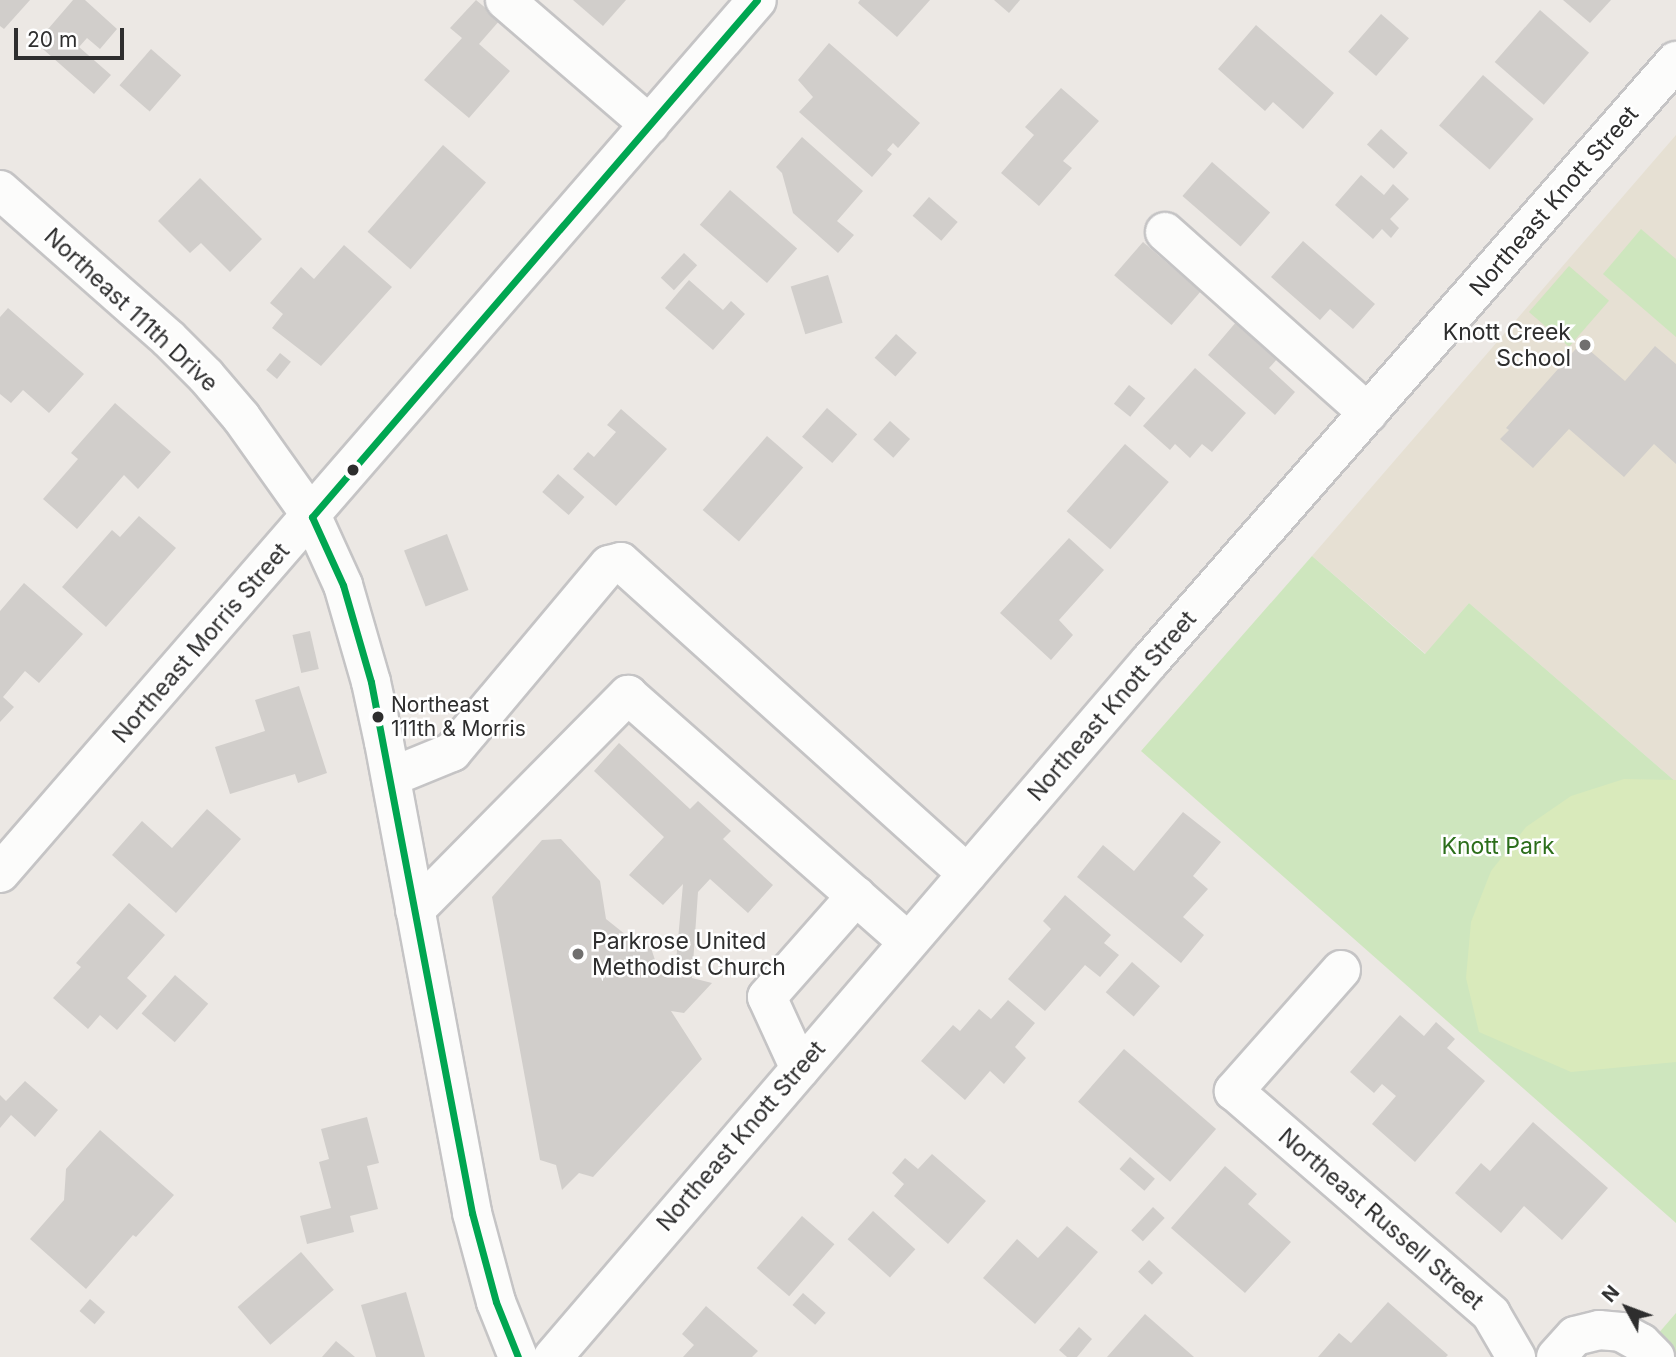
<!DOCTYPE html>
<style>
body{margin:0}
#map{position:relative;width:1676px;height:1357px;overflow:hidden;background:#ece8e4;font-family:Inter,sans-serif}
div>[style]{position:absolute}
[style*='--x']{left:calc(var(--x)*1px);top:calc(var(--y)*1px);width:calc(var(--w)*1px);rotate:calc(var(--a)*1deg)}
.education>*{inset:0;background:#e6e0d3}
.green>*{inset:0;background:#cee6be;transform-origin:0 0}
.pitch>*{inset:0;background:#d9eabb}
.building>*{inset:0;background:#d1cecb;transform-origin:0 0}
.roads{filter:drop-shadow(2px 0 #c5c4c5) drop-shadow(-2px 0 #c5c4c5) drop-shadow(0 2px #c5c4c5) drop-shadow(0 -2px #c5c4c5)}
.minor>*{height:38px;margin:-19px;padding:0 19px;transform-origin:19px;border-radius:19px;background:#fcfcfb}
.bus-1>*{height:7px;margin:-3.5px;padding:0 3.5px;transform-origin:3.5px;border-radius:3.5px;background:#00a651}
.dots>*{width:19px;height:19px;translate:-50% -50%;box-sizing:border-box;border:4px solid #fff;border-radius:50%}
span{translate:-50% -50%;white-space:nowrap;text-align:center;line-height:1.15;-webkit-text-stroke:5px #fff;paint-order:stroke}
.bus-label{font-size:21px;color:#2e2e2e}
.left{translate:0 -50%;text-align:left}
.street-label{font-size:23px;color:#2e2e2e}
.poi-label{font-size:23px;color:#2e2e2e}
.right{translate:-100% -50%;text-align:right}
.park-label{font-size:23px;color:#2c6e1b}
.north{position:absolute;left:1592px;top:1273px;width:70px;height:70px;-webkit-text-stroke:5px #fff;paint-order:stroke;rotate:311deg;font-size:19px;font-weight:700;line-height:28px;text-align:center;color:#2e2e2e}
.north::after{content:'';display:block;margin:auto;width:24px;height:32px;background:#2e2e2e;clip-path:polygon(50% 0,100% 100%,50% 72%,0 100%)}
.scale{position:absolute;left:14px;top:28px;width:110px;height:32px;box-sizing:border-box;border:4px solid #2e2e2e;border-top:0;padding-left:9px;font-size:21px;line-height:24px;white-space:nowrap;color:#2e2e2e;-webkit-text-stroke:5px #fff;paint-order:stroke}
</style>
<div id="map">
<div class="education">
<i style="clip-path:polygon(1676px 135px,1676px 782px,1469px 603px,1426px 654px,1312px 556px)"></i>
</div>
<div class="green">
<i style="clip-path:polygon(1641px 229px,1676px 259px,1676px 337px,1603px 274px)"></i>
<i style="left:1569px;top:266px;width:53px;height:61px;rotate:41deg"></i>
<i style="clip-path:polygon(1312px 556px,1425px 654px,1469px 603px,1676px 782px,1676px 1223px,1141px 751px)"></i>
<i style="clip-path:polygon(1676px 1313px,1676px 1357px,1638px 1357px)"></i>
</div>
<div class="pitch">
<i style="clip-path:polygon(1624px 779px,1676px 780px,1676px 1062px,1571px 1072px,1479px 1032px,1466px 978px,1471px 922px,1491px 871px,1526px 827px,1571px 796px)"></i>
</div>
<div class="building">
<i style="clip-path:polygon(0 0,30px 0,4px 29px,0 26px)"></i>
<i style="clip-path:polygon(73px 0,85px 0,117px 29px,100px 49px,87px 38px,79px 47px,111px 75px,94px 94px,36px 43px)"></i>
<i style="clip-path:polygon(476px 0,500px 20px,479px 44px,510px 71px,469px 118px,424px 80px,462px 38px,450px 28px)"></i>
<i style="clip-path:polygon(573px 0,626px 0,603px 26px)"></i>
<i style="clip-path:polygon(860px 0,930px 0,897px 37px,858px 3px)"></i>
<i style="clip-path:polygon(994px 0,1020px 0,1009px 13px)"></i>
<i style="clip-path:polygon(1563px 0,1611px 0,1590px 23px)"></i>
<i style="left:1540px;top:10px;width:65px;height:69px;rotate:41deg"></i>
<i style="left:1381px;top:14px;width:37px;height:50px;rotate:41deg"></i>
<i style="clip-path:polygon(1256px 25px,1334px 93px,1303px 129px,1273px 102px,1265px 111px,1218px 69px)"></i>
<i style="clip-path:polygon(829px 43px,920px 123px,898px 148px,893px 143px,887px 150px,892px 154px,872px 177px,799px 112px,813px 97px,798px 80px)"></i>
<i style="left:151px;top:49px;width:40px;height:48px;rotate:41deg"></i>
<i style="left:1483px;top:75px;width:67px;height:67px;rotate:41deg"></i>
<i style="clip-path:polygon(1061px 88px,1099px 121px,1063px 161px,1072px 168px,1039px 206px,1001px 173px,1034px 135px,1025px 127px)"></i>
<i style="left:1381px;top:129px;width:36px;height:21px;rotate:42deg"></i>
<i style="clip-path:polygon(802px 137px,863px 191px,837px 221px,854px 235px,838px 253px,793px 213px,782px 173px,776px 167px)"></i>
<i style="left:443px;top:145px;width:57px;height:115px;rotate:41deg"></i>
<i style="left:1212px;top:162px;width:77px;height:45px;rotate:41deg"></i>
<i style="clip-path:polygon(1361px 175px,1384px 195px,1393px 184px,1409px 199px,1390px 219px,1399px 228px,1391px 238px,1382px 229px,1373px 239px,1335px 205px)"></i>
<i style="clip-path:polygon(200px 178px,262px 239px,230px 272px,201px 243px,190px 253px,158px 221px)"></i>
<i style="left:730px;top:190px;width:89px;height:46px;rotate:41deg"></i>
<i style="left:929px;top:197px;width:38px;height:25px;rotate:41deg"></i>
<i style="clip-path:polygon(1303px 241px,1375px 304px,1353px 329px,1330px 309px,1320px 320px,1271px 277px)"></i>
<i style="left:1143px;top:242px;width:76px;height:44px;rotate:41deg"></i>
<i style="clip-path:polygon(344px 245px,392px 287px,321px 366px,272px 328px,283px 314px,270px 303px,301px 267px,314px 279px)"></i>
<i style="left:684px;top:253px;width:18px;height:34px;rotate:43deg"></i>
<i style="left:828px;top:275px;width:50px;height:39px;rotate:73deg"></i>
<i style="clip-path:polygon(689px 280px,723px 310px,731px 301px,745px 314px,713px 350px,665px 308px)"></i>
<i style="clip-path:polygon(8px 308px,84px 374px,49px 413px,23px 390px,11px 403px,0 394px,0 317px)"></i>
<i style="clip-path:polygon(1237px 321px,1278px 358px,1269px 368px,1295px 392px,1275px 415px,1208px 355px)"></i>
<i style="left:896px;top:334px;width:28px;height:32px;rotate:42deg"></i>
<i style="clip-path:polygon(1581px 343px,1625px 381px,1655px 346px,1676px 364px,1676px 464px,1654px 444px,1624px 477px,1569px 429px,1533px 468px,1500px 439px,1509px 430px,1506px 428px)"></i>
<i style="left:280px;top:353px;width:14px;height:22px;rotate:39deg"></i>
<i style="clip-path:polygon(1195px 368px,1246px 413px,1212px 452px,1202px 444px,1190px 458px,1175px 444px,1170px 450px,1143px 426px)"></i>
<i style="left:1129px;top:385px;width:21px;height:24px;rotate:39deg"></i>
<i style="clip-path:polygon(115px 403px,171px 452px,138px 489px,124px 475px,77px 529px,43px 499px,78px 459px,71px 453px)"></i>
<i style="left:827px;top:408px;width:40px;height:38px;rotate:41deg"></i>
<i style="clip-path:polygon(621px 409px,667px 449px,616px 506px,573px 469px,588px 452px,594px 457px,616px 432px,607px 425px)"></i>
<i style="left:890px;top:421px;width:27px;height:25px;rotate:42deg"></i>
<i style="left:767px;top:436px;width:48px;height:98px;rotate:41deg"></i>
<i style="left:1125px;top:444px;width:58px;height:89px;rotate:41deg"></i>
<i style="left:558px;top:474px;width:35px;height:24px;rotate:41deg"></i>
<i style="clip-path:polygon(139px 516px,176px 548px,106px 627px,62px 587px,112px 530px,120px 537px)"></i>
<i style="left:447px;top:534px;width:60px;height:46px;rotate:69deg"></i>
<i style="clip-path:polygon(1069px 538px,1104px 570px,1059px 620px,1073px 635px,1051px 660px,1000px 613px)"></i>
<i style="clip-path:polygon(24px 583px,83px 634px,39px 683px,25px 671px,3px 697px,14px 707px,0 722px,0 611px)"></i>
<i style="left:310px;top:631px;width:39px;height:18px;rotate:77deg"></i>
<i style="clip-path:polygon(299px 686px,327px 773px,298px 783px,295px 774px,230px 794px,215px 747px,265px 731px,255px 700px)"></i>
<i style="clip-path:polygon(619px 743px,690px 809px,698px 801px,731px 831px,723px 839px,773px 885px,748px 913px,710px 879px,698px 892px,692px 978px,712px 983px,684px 1013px,671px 1011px,702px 1059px,593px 1177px,579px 1173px,562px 1190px,556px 1165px,540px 1160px,492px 897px,542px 840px,561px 839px,600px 881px,606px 919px,631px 939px,647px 936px,658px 969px,675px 973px,683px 884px,663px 905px,629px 875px,664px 837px,594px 771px)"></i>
<i style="clip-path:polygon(207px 809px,241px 839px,176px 913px,112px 855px,142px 821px,172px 848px)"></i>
<i style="clip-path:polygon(1183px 812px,1221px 842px,1193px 876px,1208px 889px,1183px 917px,1204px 935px,1181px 963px,1077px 877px,1103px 845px,1134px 871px)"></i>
<i style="clip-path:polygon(1065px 895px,1111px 935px,1104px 943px,1119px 955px,1100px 977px,1085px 965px,1045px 1011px,1008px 979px,1051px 929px,1043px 921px)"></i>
<i style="clip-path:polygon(129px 903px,165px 935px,127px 978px,147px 996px,117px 1030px,100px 1015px,88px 1029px,53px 998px,81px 967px,76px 963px)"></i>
<i style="left:1132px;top:962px;width:37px;height:40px;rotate:41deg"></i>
<i style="left:175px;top:975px;width:44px;height:51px;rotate:41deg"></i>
<i style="clip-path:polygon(1008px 1000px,1035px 1023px,1015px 1047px,1026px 1058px,1004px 1084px,990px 1071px,965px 1100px,921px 1061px,953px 1025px,960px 1031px,979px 1009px,991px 1019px)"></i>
<i style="clip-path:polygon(1400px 1015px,1424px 1036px,1436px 1022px,1455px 1039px,1447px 1048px,1485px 1081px,1415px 1162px,1372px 1124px,1396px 1096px,1382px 1084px,1374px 1093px,1350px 1072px)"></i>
<i style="left:1124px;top:1049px;width:122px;height:70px;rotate:41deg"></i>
<i style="clip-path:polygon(25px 1081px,58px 1110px,35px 1137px,11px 1115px,0 1128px,0 1095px,6px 1101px)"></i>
<i style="clip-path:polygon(367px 1117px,379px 1163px,367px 1166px,378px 1209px,350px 1216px,354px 1232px,307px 1244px,300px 1216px,331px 1208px,319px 1162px,329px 1159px,321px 1129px)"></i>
<i style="clip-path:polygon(1533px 1122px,1608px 1188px,1562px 1240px,1524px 1206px,1501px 1233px,1455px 1193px,1481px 1163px,1490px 1171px)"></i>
<i style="clip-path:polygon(100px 1130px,174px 1195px,136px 1237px,133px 1235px,86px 1289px,30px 1239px,64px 1200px,66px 1169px)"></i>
<i style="clip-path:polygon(932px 1154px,986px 1201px,948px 1244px,894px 1196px,904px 1184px,892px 1173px,905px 1158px,918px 1169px)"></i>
<i style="left:1130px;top:1157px;width:33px;height:16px;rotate:41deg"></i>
<i style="clip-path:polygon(1225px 1166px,1257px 1194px,1248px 1204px,1291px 1242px,1245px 1293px,1171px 1228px)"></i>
<i style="left:1153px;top:1207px;width:16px;height:32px;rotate:43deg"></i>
<i style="left:873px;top:1211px;width:57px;height:38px;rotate:42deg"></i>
<i style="left:802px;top:1216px;width:43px;height:69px;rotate:41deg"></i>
<i style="clip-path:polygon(1067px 1226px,1098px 1252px,1035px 1324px,983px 1278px,1017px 1239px,1038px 1258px)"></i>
<i style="left:301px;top:1252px;width:50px;height:84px;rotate:49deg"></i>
<i style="left:1149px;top:1260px;width:19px;height:16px;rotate:43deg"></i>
<i style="clip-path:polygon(406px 1292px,425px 1357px,376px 1357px,361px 1305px)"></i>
<i style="left:803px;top:1293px;width:30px;height:16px;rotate:41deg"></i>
<i style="left:90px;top:1299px;width:20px;height:16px;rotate:41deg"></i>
<i style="clip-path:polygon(1388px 1302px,1448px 1355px,1446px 1357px,1318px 1357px,1339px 1333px,1351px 1343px)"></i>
<i style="clip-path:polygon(706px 1306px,758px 1351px,752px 1357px,683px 1357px,694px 1345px,682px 1334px)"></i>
<i style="clip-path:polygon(1145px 1314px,1194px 1357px,1107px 1357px)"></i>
<i style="clip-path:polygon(1079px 1327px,1092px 1339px,1077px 1357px,1067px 1357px,1059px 1350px)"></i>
<i style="clip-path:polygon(336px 1341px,355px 1357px,322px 1357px)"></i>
</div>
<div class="roads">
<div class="minor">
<i style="--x:505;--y:0;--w:191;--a:40.8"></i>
<i style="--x:0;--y:190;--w:225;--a:41.4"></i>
<i style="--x:169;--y:339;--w:52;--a:45"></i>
<i style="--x:206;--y:376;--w:54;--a:49.5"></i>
<i style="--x:241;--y:417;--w:123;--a:54.6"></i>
<i style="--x:312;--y:517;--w:75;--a:65.5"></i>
<i style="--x:343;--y:585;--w:101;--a:73.9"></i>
<i style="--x:371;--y:682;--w:61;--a:77.8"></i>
<i style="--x:384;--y:742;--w:479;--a:79.4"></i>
<i style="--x:472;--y:1213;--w:92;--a:74.9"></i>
<i style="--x:496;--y:1302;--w:59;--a:68.2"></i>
<i style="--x:1165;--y:232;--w:272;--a:41.7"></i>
<i style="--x:391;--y:777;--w:66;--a:-22.3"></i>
<i style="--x:452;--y:752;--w:244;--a:-50"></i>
<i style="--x:609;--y:565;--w:12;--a:-14"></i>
<i style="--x:621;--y:562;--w:466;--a:42"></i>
<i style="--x:0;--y:873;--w:1155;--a:-49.07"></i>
<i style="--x:415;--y:910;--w:303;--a:-45.3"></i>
<i style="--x:628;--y:695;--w:373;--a:41.4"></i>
<i style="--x:1341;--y:970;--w:162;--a:131.5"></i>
<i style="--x:1234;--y:1091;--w:340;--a:40.9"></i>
<i style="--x:1491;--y:1314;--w:50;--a:59.8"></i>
<i style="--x:800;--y:1069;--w:79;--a:-114.6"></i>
<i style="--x:767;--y:997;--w:135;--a:-48.6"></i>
<i style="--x:553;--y:1357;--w:917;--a:-49.38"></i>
<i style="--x:1150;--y:661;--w:798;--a:-48.76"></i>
<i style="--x:1556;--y:1357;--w:28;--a:-48"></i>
<i style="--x:1575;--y:1336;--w:25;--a:-14"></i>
<i style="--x:1599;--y:1330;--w:22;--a:5"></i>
<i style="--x:1621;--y:1332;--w:23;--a:29"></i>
<i style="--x:1641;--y:1343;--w:20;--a:45"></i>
</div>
</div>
<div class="bus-1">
<i style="--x:312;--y:517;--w:75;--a:65.5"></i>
<i style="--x:343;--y:585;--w:101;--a:73.9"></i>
<i style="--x:371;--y:682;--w:541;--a:79.23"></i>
<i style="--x:472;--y:1213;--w:92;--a:74.9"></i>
<i style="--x:496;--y:1302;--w:59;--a:68.2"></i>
<i style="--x:312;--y:517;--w:682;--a:-49.28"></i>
</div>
<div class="dots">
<i style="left:1585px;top:345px;background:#706f6e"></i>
<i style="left:353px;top:470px;background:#2e2e2e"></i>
<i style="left:378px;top:717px;background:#2e2e2e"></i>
<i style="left:578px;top:954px;background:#706f6e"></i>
</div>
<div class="bus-label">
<span class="left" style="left:391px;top:717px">Northeast<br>111th &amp; Morris</span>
</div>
<div class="street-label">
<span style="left:1554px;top:201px;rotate:-49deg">Northeast Knott Street</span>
<span style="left:131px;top:310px;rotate:43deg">Northeast 111th Drive</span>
<span style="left:201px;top:643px;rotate:-49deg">Northeast Morris Street</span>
<span style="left:1112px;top:706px;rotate:-49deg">Northeast Knott Street</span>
<span style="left:741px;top:1136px;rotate:-49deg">Northeast Knott Street</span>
<span style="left:1381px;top:1219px;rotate:41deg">Northeast Russell Street</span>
</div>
<div class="poi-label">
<span class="right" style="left:1571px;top:345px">Knott Creek<br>School</span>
<span class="left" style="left:592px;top:954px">Parkrose United<br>Methodist Church</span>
</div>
<div class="park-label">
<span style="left:1498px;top:846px">Knott Park</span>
</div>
<div class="north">N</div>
<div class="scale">20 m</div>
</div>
